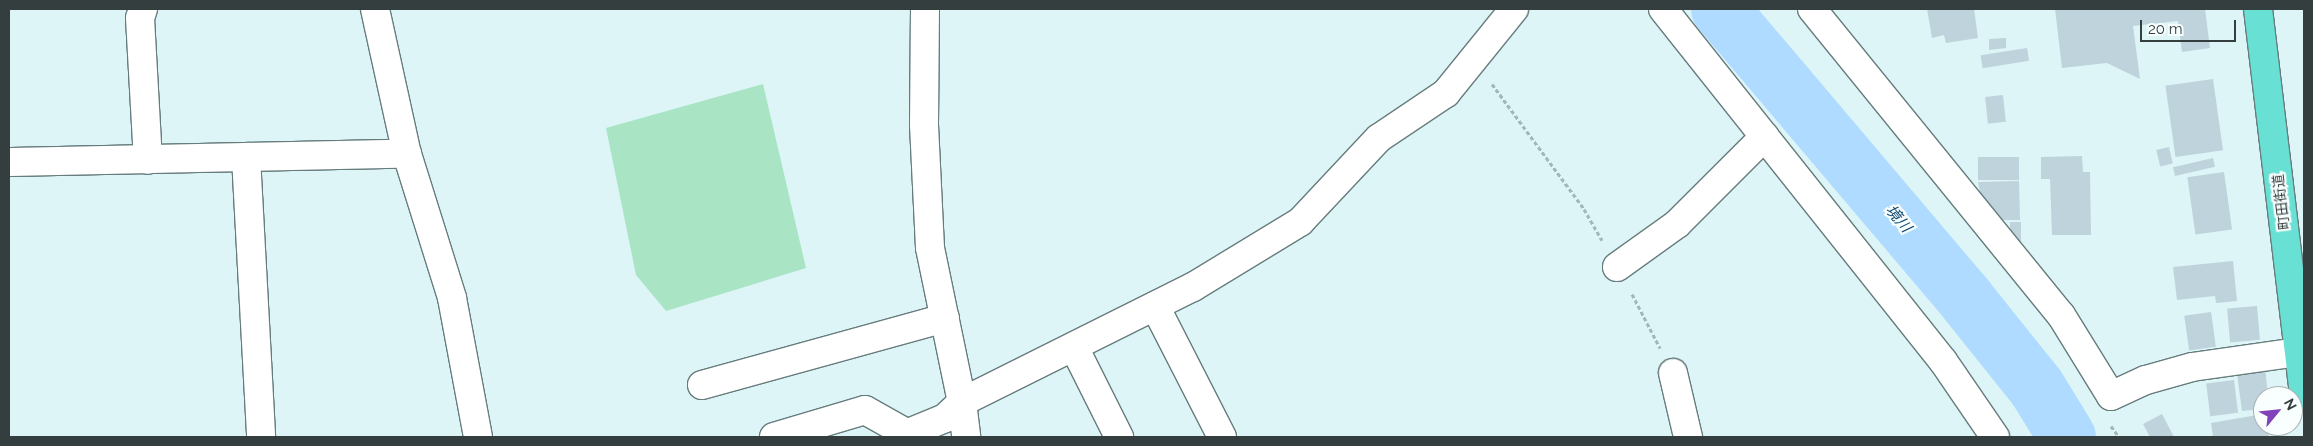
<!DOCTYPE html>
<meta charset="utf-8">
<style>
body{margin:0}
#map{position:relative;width:2313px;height:446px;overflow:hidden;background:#ddf5f7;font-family:Raleway,"Noto Sans JP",sans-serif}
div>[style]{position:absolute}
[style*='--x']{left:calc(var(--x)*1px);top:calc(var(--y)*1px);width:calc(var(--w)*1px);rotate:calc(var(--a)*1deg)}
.green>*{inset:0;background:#a9e4c5}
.river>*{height:58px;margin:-29px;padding:0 29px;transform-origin:29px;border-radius:29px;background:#aedbff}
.building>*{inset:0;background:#bed3db;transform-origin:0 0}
.path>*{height:3px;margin-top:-1.5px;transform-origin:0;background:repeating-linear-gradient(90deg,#a3b6b8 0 4px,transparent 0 6.5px)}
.roads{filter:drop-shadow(1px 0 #677c7d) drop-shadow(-1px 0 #677c7d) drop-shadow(0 1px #677c7d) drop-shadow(0 -1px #677c7d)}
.minor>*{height:28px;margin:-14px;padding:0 14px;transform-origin:14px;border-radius:14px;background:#fff}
.major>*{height:28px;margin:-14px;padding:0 14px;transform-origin:14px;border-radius:14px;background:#68e0d4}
span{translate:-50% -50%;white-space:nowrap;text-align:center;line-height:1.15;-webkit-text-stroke:4.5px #f9fefe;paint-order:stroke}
.street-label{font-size:14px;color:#343e3e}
.water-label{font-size:15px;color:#0f4970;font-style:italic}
.frame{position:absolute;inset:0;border:10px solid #343e3e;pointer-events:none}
.north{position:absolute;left:2253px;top:386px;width:50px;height:50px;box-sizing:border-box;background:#f9fefe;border:1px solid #aab1b1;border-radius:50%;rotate:62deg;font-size:14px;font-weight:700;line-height:20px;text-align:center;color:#343e3e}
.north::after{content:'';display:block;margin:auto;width:18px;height:22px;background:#8143b9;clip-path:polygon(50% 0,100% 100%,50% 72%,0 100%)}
.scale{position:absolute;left:2140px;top:20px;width:96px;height:22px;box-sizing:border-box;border:2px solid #343e3e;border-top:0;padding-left:6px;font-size:15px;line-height:18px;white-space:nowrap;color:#343e3e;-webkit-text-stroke:4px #f9fefe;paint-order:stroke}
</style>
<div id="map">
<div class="green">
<i style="clip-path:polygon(763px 84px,806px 268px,666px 311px,636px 275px,606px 128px)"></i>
</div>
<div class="river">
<i style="--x:1720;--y:9;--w:379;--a:49.7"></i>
<i style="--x:1965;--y:298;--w:115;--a:51.3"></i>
<i style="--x:2037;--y:388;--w:57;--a:58.5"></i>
</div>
<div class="building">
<i style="clip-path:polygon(1927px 9px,1974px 9px,1978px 38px,1946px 43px,1944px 35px,1932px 38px)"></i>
<i style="clip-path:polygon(2055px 9px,2205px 9px,2210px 48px,2182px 52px,2178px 21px,2133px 26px,2140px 79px,2107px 63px,2062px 68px)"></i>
<i style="clip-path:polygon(2006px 38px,2006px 48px,1989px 50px,1989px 39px)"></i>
<i style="left:2027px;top:48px;width:13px;height:47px;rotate:81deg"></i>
<i style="left:2213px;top:79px;width:72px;height:48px;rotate:82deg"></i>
<i style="left:2003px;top:95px;width:27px;height:18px;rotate:84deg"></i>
<i style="left:2169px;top:147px;width:17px;height:13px;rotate:77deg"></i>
<i style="clip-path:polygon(2082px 156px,2083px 172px,2090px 172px,2091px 235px,2052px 235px,2050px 179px,2041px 179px,2041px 157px)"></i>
<i style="left:1978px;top:157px;width:41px;height:23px"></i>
<i style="left:2213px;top:158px;width:9px;height:41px;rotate:77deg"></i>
<i style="left:2224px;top:172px;width:58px;height:37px;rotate:82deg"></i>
<i style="clip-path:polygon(2019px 181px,2020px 220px,2001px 220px,1989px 214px,1985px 199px,1981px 198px,1978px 182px)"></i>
<i style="left:2010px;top:222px;width:11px;height:20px"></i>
<i style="clip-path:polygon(2233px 261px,2237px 301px,2216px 303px,2215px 296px,2177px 300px,2173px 267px)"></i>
<i style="left:2257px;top:306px;width:34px;height:30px;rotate:85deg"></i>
<i style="left:2211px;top:312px;width:35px;height:27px;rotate:82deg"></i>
<i style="clip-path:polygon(2265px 366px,2268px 396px,2263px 396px,2263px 409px,2242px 411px,2237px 374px)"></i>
<i style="left:2234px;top:380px;width:33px;height:28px;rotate:83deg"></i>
<i style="clip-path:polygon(2162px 414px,2174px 437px,2150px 437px,2143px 424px)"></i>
<i style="clip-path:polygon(2263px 414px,2263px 426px,2267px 426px,2269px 437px,2213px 437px,2211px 423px)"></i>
</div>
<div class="path">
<i style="--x:1492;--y:84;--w:155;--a:53.6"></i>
<i style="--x:1584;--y:209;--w:36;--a:60"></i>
<i style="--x:1632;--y:294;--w:61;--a:62.6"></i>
<i style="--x:2111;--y:426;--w:14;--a:54"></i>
</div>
<div class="roads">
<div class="minor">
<i style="--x:143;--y:9;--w:9;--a:108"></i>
<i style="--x:140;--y:18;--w:142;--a:86.8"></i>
<i style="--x:375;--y:9;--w:148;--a:77.6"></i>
<i style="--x:407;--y:154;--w:151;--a:72.6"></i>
<i style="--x:452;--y:298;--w:141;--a:79.4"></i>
<i style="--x:925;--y:9;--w:116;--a:90.5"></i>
<i style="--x:924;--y:125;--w:123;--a:87.2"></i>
<i style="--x:930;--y:248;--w:157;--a:78.3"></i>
<i style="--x:962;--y:402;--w:35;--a:83"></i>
<i style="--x:1663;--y:9;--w:450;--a:51.5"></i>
<i style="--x:1943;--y:361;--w:92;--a:55.6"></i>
<i style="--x:1812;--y:9;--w:395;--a:50.9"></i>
<i style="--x:2061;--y:315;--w:95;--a:58.3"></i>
<i style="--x:2111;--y:396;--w:38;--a:-25"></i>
<i style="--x:2146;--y:380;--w:48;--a:-15.8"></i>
<i style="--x:2192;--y:367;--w:108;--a:-8"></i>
<i style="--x:246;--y:157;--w:280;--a:86.9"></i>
<i style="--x:9;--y:162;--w:398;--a:-1.2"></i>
<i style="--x:1617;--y:267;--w:74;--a:-35.6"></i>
<i style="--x:1677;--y:224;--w:124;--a:-45"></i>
<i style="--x:1155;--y:306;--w:147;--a:62.9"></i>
<i style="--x:1074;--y:347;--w:101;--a:63.4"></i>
<i style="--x:1673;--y:373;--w:66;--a:76.8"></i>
<i style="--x:702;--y:385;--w:252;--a:-15.4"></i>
<i style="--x:774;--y:437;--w:95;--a:-16.5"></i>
<i style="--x:865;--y:410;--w:47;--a:29.3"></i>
<i style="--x:899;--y:437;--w:50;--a:-22.4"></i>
<i style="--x:945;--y:418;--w:23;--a:-43"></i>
<i style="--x:962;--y:402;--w:258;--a:-26.5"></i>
<i style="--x:1193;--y:287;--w:125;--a:-31.3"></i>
<i style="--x:1300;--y:222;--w:115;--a:-46.8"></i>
<i style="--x:1379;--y:138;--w:81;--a:-33.9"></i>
<i style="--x:1446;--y:93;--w:108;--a:-51"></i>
</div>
<div class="major">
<i style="--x:2258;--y:9;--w:390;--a:83.2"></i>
</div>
</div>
<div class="street-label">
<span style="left:2281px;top:202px;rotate:-97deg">町田街道</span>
</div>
<div class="water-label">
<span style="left:1898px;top:219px;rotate:50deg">境川</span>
</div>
<div class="frame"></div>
<div class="north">N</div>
<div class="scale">20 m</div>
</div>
